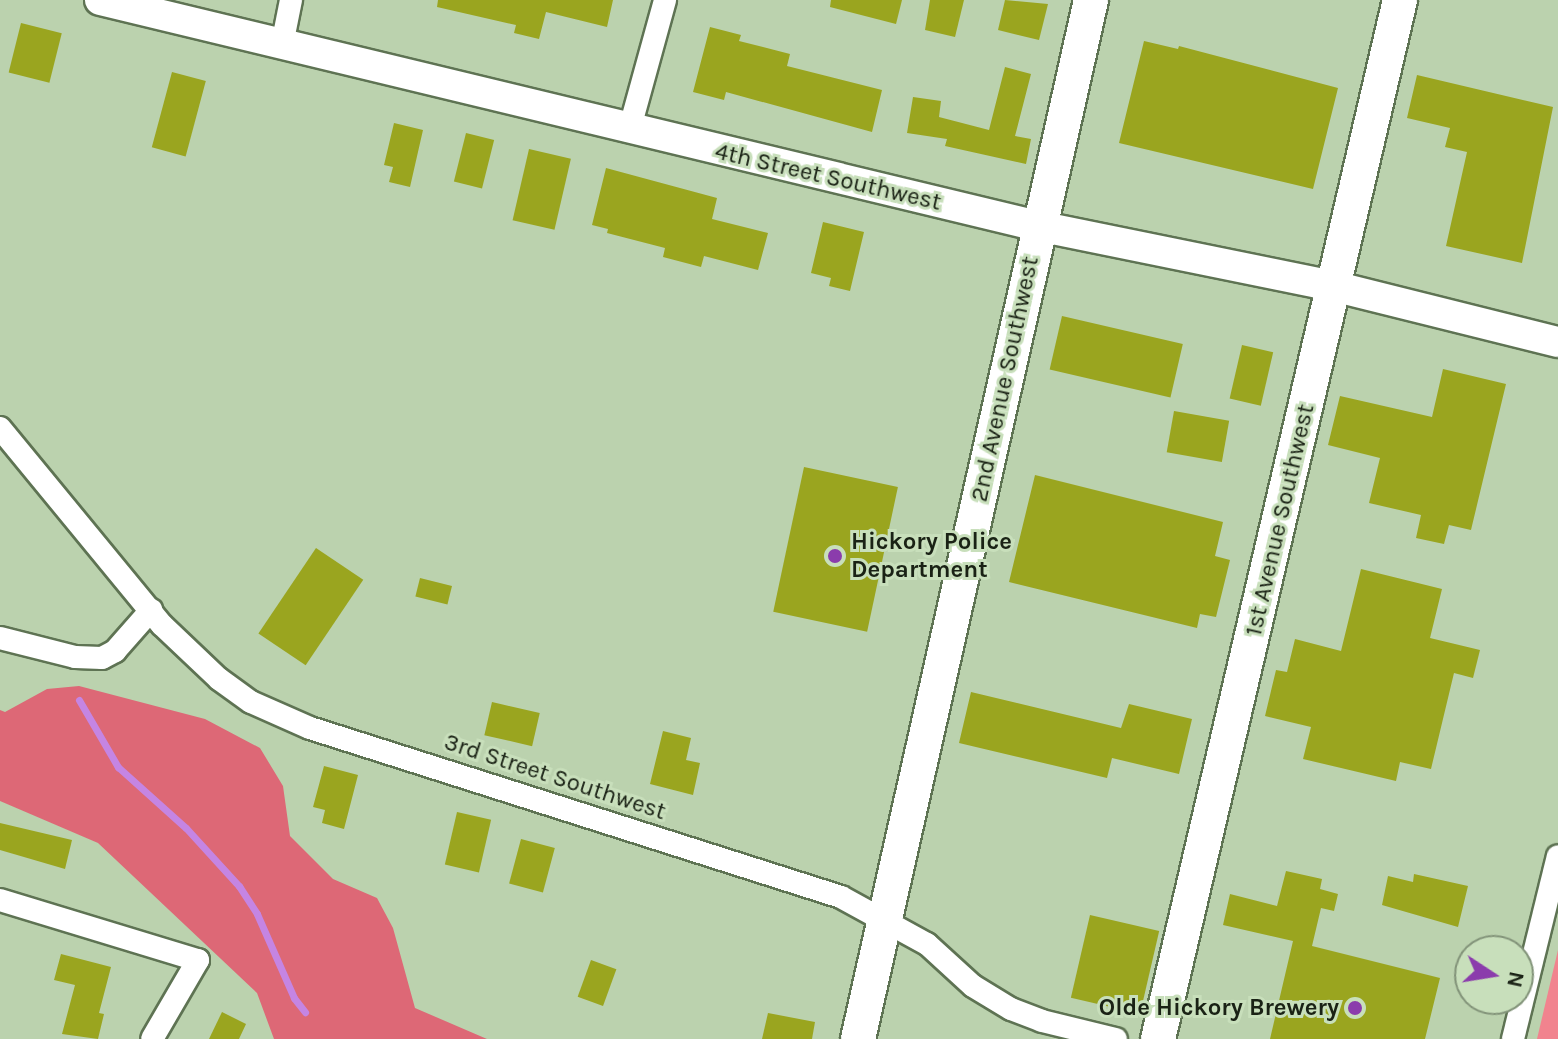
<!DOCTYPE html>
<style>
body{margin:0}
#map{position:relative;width:1558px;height:1039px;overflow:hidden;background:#bbd2ae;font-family:Karla,sans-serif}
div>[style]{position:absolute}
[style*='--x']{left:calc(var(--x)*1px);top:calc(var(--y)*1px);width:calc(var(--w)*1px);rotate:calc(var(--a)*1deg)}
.green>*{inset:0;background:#f1838e}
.forest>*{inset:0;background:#dd6876}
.stream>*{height:7px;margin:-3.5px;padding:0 3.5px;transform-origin:3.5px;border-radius:3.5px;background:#c585e3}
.building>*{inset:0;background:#9aa51f;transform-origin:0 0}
.roads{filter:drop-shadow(2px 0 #5e7353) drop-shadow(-2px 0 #5e7353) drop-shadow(0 2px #5e7353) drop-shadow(0 -2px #5e7353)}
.minor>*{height:22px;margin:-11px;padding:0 11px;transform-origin:11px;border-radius:11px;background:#fff}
.secondary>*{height:30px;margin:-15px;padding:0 15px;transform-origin:15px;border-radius:15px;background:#fff}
.primary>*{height:34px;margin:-17px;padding:0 17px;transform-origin:17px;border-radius:17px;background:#fff}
.dots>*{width:22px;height:22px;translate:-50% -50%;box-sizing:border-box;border:4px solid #c8dfbb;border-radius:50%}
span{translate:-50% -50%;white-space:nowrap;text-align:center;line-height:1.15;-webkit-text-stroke:6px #c8dfbb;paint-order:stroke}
.street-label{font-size:24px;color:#1a2215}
.poi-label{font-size:24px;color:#1a2215;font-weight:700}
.left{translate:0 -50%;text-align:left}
.right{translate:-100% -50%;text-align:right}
.north{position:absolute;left:1454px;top:935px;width:80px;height:80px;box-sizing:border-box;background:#c8dfbb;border:2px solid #829379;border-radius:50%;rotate:102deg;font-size:22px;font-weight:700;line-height:32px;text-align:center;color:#1a2215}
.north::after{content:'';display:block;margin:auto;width:28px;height:36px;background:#8b3cac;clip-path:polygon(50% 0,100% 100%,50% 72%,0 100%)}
</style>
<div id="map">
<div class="green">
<i style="clip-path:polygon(1558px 950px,1558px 1039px,1537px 1039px)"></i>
</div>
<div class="forest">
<i style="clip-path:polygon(79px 686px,205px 719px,260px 748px,283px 786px,290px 836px,333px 879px,377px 898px,393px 928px,415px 1008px,487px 1039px,274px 1039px,257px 993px,98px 843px,0 801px,0 710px,5px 712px,47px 689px)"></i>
</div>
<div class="stream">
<i style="--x:79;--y:700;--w:78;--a:59.8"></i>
<i style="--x:118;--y:767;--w:91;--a:41.9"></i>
<i style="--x:186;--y:828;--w:79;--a:47.6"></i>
<i style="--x:239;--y:886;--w:33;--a:57"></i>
<i style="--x:257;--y:914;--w:92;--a:66.2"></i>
<i style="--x:294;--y:998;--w:18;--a:52"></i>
</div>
<div class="building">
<i style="clip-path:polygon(438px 0,613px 0,607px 27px,546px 12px,539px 39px,514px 33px,516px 25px,437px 7px)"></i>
<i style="clip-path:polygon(831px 0,902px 0,896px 24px,830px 7px)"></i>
<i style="clip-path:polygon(930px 0,964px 0,955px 37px,925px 30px)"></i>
<i style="clip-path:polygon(1005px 0,1048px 4px,1039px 40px,998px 30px)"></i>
<i style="left:21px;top:23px;width:42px;height:51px;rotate:14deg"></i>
<i style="clip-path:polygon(710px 27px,741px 35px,739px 41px,790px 54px,787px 66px,882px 90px,872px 132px,726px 92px,724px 100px,693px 92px)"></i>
<i style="clip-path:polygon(1144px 41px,1178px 49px,1179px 46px,1338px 88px,1313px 189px,1119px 143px)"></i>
<i style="clip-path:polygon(1005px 67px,1031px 74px,1015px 136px,1031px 139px,1026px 164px,945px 146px,947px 139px,907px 133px,913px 97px,941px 101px,939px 117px,989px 130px)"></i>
<i style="left:172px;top:72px;width:35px;height:78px;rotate:15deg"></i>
<i style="clip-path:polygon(1417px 75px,1553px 107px,1522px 263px,1446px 246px,1467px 152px,1445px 147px,1450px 128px,1407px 118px)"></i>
<i style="clip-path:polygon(394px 123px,423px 130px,410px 187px,389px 182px,393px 167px,384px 165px)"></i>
<i style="left:466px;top:133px;width:29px;height:50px;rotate:14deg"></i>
<i style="left:529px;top:149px;width:43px;height:73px;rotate:13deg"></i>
<i style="clip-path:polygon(606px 168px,717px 198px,712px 219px,768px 233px,758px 270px,704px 256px,701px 267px,663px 257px,665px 248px,607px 233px,608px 229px,592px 225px)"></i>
<i style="clip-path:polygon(823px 222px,864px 232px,850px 291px,829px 286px,831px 278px,811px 273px)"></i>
<i style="left:1062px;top:316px;width:124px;height:55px;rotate:13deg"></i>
<i style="left:1242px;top:345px;width:32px;height:55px;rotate:13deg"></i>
<i style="clip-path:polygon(1443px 369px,1506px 384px,1471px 530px,1449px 525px,1444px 544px,1416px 538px,1421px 515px,1369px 503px,1380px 458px,1328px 445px,1340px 396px,1432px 417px)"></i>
<i style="left:1174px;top:411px;width:56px;height:42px;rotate:10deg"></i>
<i style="left:804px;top:467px;width:96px;height:148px;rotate:12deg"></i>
<i style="clip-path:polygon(1035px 475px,1223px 522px,1215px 556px,1230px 560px,1216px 617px,1200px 614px,1197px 628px,1009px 582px)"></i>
<i style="left:316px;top:548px;width:57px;height:103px;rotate:34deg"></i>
<i style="clip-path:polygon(1361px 569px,1442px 589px,1430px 638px,1480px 650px,1473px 678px,1454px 673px,1431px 769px,1400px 762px,1396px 781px,1303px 759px,1311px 727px,1265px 716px,1276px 670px,1287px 672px,1295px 639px,1341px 651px)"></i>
<i style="left:420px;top:578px;width:33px;height:19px;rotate:14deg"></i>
<i style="clip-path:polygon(971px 692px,1121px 728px,1129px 704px,1192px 719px,1179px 774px,1112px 758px,1107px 778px,959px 743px)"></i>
<i style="left:492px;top:702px;width:49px;height:34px;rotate:13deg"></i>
<i style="clip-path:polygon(663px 731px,691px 738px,686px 760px,700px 763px,693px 795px,650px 784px)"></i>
<i style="clip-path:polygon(324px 766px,358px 775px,344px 829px,322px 823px,325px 810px,313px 807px)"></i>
<i style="left:457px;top:812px;width:35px;height:54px;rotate:13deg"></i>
<i style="clip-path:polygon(0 823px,72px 840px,65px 869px,0 850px)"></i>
<i style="left:521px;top:839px;width:35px;height:46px;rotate:15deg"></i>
<i style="clip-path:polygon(1286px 871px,1322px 879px,1320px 889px,1338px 894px,1334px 911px,1321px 908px,1312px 946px,1440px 978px,1425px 1039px,1270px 1039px,1293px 941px,1223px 925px,1230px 894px,1277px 906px)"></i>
<i style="clip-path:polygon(1414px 874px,1468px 886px,1458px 927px,1382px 905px,1388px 876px,1413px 882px)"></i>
<i style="left:1090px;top:915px;width:71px;height:85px;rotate:13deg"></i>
<i style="clip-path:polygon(61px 954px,111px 967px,99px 1013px,104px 1014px,98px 1039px,62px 1034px,75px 985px,54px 980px)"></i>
<i style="left:591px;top:960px;width:27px;height:39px;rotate:20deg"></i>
<i style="clip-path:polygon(222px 1012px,246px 1024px,239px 1039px,209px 1039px)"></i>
<i style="clip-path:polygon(768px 1013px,815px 1022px,812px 1039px,762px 1039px)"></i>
</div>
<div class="roads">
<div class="minor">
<i style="--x:282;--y:45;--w:46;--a:-78.7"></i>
<i style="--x:629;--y:131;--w:136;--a:-74.6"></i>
<i style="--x:0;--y:428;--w:255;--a:50.6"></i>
<i style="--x:162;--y:625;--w:79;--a:43.5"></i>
<i style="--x:219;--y:679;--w:39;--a:36"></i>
<i style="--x:251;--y:702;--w:64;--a:23.8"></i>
<i style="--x:310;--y:728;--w:557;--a:17.65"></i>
<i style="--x:841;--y:897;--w:98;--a:28.7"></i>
<i style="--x:927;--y:944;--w:62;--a:42.4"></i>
<i style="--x:973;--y:986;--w:44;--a:31.2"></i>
<i style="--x:1011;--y:1009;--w:33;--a:21"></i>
<i style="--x:1042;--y:1021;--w:76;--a:13.7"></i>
<i style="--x:0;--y:638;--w:77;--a:14.2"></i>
<i style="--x:75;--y:657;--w:27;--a:2"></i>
<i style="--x:102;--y:658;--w:15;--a:-28"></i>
<i style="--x:115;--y:651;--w:55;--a:-48.7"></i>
<i style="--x:0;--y:900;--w:207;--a:16.9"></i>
<i style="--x:198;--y:960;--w:91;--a:120.2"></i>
<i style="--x:1513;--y:1039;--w:188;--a:-76.2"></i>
</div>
<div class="secondary">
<i style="--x:100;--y:0;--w:965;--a:13.55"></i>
<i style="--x:1038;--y:226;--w:301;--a:11.5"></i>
<i style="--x:1333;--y:286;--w:232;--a:14"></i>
</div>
<div class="primary">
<i style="--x:858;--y:1039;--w:1065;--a:-77.36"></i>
<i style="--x:1158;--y:1039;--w:1067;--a:-76.89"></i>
</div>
</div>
<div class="dots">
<i style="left:835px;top:556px;background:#8b3cac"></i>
<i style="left:1355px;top:1008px;background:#8b3cac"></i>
</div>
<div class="street-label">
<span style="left:828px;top:177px;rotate:13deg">4th Street Southwest</span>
<span style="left:1005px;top:379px;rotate:-78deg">2nd Avenue Southwest</span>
<span style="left:1280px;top:520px;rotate:-77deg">1st Avenue Southwest</span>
<span style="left:555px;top:777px;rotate:18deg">3rd Street Southwest</span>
</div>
<div class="poi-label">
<span class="left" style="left:851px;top:556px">Hickory Police<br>Department</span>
<span class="right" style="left:1339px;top:1008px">Olde Hickory Brewery</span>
</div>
<div class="north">N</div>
</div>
